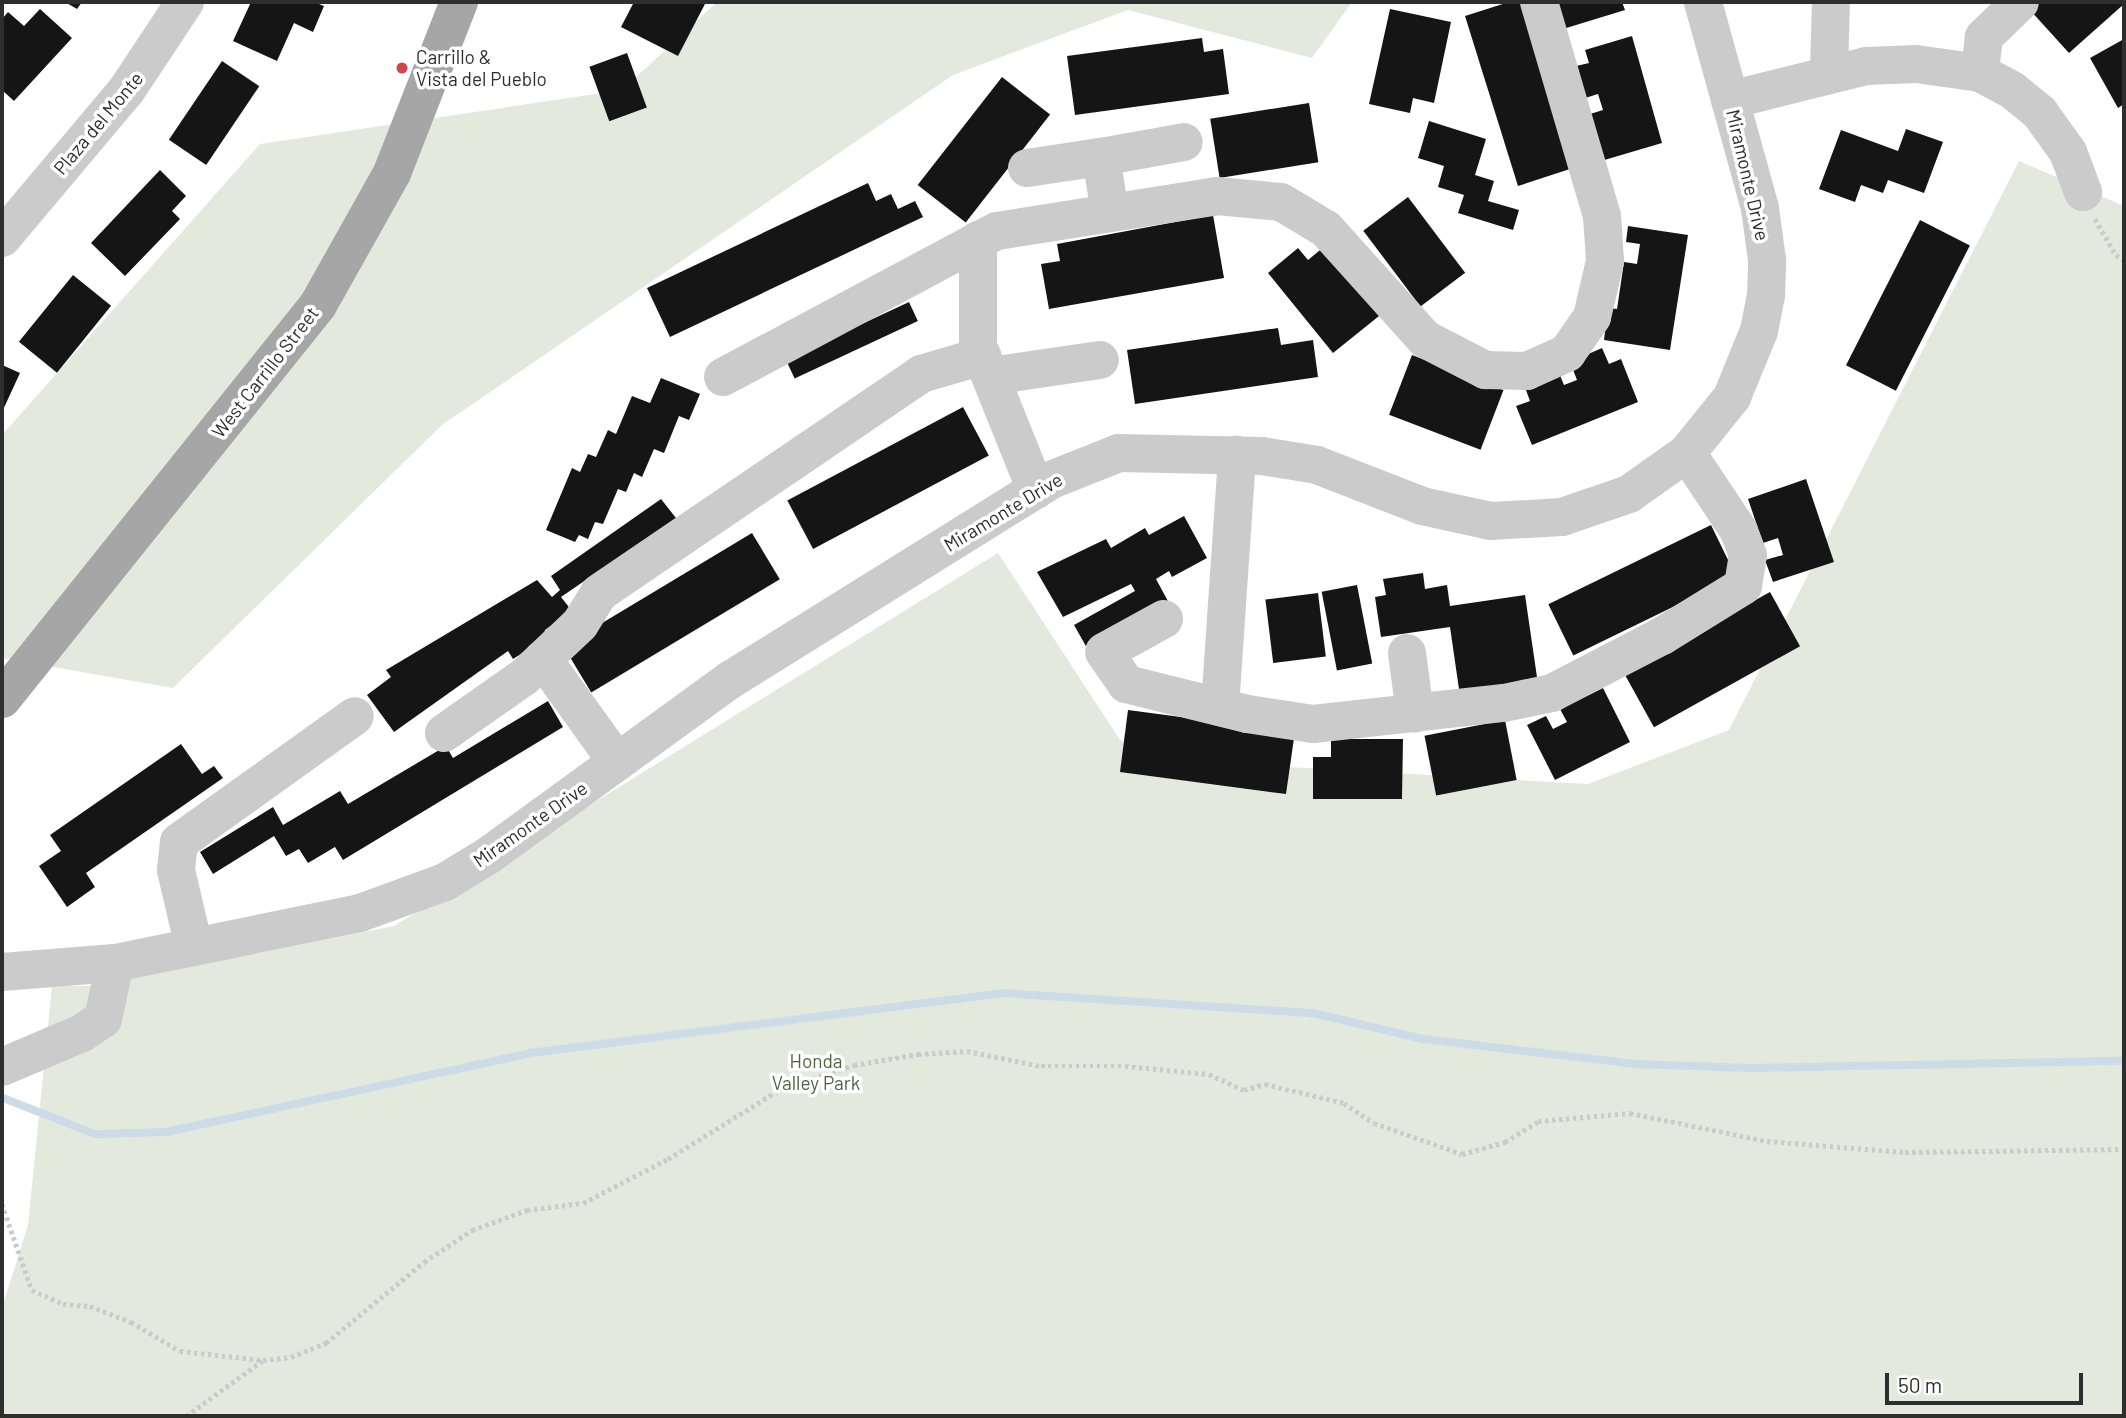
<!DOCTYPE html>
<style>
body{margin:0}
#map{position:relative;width:2126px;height:1418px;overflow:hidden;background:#fff;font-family:Barlow,sans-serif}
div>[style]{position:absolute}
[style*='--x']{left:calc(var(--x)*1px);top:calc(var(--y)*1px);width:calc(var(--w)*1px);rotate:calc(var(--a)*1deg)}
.green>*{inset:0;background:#e3eadd}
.stream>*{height:8px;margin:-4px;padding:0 4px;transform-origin:4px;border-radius:4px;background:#cbdbe7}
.building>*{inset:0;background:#151515;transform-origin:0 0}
.path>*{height:4.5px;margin-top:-2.25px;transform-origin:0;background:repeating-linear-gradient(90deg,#cbcbcb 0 3.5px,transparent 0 7px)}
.minor>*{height:38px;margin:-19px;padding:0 19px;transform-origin:19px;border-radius:19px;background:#cbcbcb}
.major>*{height:38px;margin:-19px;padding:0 19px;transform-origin:19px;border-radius:19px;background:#a6a6a6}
.dots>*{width:19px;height:19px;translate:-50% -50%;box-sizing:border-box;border:4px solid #fff;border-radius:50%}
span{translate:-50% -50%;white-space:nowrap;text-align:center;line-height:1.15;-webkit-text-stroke:7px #fff;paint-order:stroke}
.poi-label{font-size:19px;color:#2e2e2e}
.left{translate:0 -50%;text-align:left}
.street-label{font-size:19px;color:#2e2e2e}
.park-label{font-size:19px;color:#506440}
.frame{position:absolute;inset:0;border:4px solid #2e2e2e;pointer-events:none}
.scale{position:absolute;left:1885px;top:1373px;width:198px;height:32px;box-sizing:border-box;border:4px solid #2e2e2e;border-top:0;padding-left:9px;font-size:21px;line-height:24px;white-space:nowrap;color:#2e2e2e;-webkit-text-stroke:5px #fff;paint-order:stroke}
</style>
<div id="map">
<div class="green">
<i style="clip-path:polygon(717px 2px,1352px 2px,1312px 58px,1128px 10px,953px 75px,442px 425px,173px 688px,2px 658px,2px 435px,260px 144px,622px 90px)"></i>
<i style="clip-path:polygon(2019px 161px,2124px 206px,2124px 1416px,2px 1416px,2px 1308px,28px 1225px,52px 986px,93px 986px,394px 926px,998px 553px,1120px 740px,1162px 760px,1588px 784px,1729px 730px)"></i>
</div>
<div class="stream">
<i style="--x:3;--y:1098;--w:99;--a:21.4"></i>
<i style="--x:95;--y:1134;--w:71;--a:-1.6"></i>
<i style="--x:166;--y:1132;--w:372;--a:-12.2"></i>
<i style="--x:530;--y:1053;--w:476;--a:-7.2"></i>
<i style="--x:1002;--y:993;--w:312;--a:3.7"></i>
<i style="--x:1313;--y:1013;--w:113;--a:13.3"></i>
<i style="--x:1423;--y:1039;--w:213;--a:6.7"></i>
<i style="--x:1635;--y:1064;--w:116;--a:2"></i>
<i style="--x:1751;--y:1068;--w:373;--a:-1.1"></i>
</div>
<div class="building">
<i style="clip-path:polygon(65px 2px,82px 2px,77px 9px)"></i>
<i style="clip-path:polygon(251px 2px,314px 2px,324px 6px,313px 32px,294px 23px,277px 61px,233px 41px)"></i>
<i style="clip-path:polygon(634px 2px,706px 2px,678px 56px,621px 27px)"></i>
<i style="clip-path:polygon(1509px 2px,1522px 2px,1573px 168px,1518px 186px,1465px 16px)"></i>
<i style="clip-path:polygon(1555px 2px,1622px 2px,1625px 10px,1563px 29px)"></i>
<i style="clip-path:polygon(2040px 2px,2124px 2px,2124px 4px,2069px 53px,2030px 10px)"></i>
<i style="clip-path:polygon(40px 9px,72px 38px,14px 101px,2px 90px,2px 19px,8px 12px,24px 26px)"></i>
<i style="clip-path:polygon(1390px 9px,1451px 22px,1434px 103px,1413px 98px,1410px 113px,1369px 104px)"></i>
<i style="clip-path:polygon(1632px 36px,1662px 143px,1601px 161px,1587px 115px,1603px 110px,1598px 94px,1582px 99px,1572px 67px,1589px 63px,1585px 50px)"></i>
<i style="clip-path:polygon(1202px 38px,1204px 52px,1223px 49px,1229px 94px,1075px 115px,1067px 56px)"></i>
<i style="clip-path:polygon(2124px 39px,2124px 104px,2118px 108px,2090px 58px)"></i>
<i style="left:627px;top:53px;width:58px;height:40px;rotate:70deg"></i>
<i style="left:222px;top:61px;width:45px;height:95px;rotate:34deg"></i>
<i style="left:1002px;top:77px;width:61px;height:137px;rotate:38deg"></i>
<i style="left:1309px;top:103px;width:60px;height:100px;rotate:81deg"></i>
<i style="clip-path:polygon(1429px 121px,1486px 139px,1475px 175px,1494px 181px,1488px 201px,1519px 210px,1513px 230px,1458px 213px,1464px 195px,1438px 187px,1444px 166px,1418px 158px)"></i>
<i style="clip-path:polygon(1906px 129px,1943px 142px,1924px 193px,1888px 180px,1883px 193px,1861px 185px,1855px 202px,1819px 189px,1841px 130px,1898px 151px)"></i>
<i style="clip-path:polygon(160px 170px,186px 196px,172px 211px,180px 219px,125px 276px,91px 243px)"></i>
<i style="clip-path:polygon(868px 183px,876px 201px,891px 194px,898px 209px,915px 201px,923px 217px,670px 337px,647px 288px)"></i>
<i style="left:1408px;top:197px;width:95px;height:56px;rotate:53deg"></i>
<i style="clip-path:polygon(1213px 215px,1224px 278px,1049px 309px,1041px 264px,1060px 261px,1057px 244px)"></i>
<i style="left:1920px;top:220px;width:56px;height:163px;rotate:27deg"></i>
<i style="clip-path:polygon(1628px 226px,1688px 235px,1670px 350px,1604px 340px,1608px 308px,1617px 309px,1624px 262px,1637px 264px,1640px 244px,1626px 242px)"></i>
<i style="clip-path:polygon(1325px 246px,1384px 312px,1333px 353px,1268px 273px,1298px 248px,1308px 260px)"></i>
<i style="left:73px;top:275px;width:49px;height:86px;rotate:39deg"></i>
<i style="left:909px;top:302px;width:21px;height:136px;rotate:65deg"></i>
<i style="clip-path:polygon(1278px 328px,1281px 345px,1313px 340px,1318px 377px,1135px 404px,1127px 350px)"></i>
<i style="clip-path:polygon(1602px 348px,1609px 364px,1621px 359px,1638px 402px,1532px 445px,1516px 406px,1530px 401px,1523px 382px,1557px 368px,1564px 385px,1577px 380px,1570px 362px)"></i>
<i style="left:1412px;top:355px;width:98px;height:64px;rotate:21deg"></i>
<i style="clip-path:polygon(2px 365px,20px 373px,2px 412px)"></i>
<i style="clip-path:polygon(661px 378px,700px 394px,689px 420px,679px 416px,664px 453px,654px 449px,642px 477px,634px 473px,626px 492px,618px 489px,603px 524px,595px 522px,588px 539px,579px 535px,575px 542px,546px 530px,572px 468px,580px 472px,588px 454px,596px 457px,608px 430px,616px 434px,632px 396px,650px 403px)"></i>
<i style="left:963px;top:407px;width:55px;height:199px;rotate:62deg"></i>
<i style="clip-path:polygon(1806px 479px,1834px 562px,1773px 582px,1765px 560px,1783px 555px,1778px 538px,1763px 543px,1748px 499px)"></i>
<i style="clip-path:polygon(661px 499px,676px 518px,561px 597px,572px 611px,545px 630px,543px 640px,513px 659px,508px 651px,394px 732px,367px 695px,391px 677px,386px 670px,537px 580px,552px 597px,560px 590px,551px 576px)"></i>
<i style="clip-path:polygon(1184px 516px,1207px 558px,1172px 577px,1169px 571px,1156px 579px,1169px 603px,1087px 648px,1074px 625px,1135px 591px,1131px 584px,1063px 617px,1037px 572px,1106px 539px,1111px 548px,1145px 528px,1149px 535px)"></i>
<i style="left:1711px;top:525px;width:57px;height:181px;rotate:64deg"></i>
<i style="left:752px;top:533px;width:54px;height:220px;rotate:59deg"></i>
<i style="clip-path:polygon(1423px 573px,1425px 589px,1447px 585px,1450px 606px,1525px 595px,1538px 684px,1460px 696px,1450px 627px,1381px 637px,1375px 597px,1386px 595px,1383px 579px)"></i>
<i style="left:1357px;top:585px;width:80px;height:36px;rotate:79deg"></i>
<i style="left:1770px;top:592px;width:62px;height:167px;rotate:61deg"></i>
<i style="left:1318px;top:593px;width:64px;height:53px;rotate:83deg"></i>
<i style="clip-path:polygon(1603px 688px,1630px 742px,1555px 780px,1527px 725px,1546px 716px,1553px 729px,1567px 722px,1560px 709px)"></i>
<i style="clip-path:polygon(548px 701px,563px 727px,343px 860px,335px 847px,308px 863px,299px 849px,286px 856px,274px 836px,213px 874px,200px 852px,273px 807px,283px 825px,340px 791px,348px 804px,446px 746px,453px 758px)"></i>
<i style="clip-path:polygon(1128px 710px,1241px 725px,1294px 738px,1286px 794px,1120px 772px)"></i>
<i style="left:1505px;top:720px;width:61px;height:82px;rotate:79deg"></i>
<i style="clip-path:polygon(1331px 739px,1403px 739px,1402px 799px,1313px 799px,1313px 757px,1331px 757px)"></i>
<i style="clip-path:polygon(181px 744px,202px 774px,214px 766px,223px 778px,86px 873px,95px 887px,67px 907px,39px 866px,61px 851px,50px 835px)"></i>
</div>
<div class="path">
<i style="--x:2095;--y:219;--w:42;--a:59.7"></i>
<i style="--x:2116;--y:255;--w:9;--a:32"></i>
<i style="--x:2;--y:1204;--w:91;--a:70.8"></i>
<i style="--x:32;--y:1290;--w:34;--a:24"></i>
<i style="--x:63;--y:1304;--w:27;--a:4"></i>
<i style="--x:90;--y:1306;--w:44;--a:21.3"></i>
<i style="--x:131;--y:1322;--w:57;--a:30.6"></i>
<i style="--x:180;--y:1351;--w:83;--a:6.2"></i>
<i style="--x:263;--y:1360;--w:28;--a:-6"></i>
<i style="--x:291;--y:1357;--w:38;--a:-22"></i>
<i style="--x:326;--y:1343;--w:127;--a:-39.6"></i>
<i style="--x:424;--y:1262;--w:58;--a:-33.7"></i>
<i style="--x:472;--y:1230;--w:59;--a:-20"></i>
<i style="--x:527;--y:1210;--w:56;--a:-7.1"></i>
<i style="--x:583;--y:1203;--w:96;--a:-27.4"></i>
<i style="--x:668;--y:1159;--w:131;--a:-31.9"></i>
<i style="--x:779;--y:1090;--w:79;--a:-18.4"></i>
<i style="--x:854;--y:1065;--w:65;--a:-9.8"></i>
<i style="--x:918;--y:1054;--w:49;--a:-3.5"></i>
<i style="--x:967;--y:1051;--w:76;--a:11.5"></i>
<i style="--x:1041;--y:1066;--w:84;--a:0"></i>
<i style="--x:1125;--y:1066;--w:84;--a:5.4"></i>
<i style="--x:1209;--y:1074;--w:38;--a:25"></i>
<i style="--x:1244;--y:1090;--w:22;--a:-16"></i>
<i style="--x:1265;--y:1084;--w:81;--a:13.5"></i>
<i style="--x:1344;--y:1103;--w:36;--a:34"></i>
<i style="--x:1374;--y:1123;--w:93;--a:19.4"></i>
<i style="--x:1462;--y:1154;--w:45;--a:-15.6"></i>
<i style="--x:1505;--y:1142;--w:39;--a:-32"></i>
<i style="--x:1538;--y:1121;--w:92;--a:-5"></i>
<i style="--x:1630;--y:1113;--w:140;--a:11.6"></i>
<i style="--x:1767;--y:1141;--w:138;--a:4.6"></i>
<i style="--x:1905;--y:1152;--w:219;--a:-0.8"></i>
<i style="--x:186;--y:1416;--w:94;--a:-35.9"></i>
</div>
<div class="minor">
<i style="--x:1829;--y:72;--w:70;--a:-88.4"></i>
<i style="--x:1980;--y:73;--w:36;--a:-84"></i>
<i style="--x:1984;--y:37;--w:50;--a:-44.2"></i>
<i style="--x:1730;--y:100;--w:140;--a:-14"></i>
<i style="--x:1866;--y:66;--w:50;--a:-2.3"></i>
<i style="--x:1916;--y:64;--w:65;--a:8"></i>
<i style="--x:1980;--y:73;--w:36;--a:28"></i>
<i style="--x:2012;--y:90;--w:36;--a:39"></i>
<i style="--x:2040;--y:113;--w:48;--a:54.3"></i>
<i style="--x:2068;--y:152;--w:43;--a:69.4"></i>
<i style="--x:1027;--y:168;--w:75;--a:-8.5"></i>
<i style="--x:1110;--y:213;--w:57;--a:-99.1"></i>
<i style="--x:1101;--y:157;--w:84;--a:-10.2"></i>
<i style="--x:2;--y:238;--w:192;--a:-49.9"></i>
<i style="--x:126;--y:91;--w:107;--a:-56.5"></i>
<i style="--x:978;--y:240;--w:106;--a:90"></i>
<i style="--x:978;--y:346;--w:155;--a:68.1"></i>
<i style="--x:991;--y:376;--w:110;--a:-8.4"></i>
<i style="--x:723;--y:377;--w:310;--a:-28.1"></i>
<i style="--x:997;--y:231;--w:223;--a:-9"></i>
<i style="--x:1217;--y:196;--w:64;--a:5.4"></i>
<i style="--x:1281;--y:202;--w:52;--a:31"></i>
<i style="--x:1326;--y:229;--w:148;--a:48"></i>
<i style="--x:1425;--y:339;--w:68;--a:27.3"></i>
<i style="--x:1485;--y:370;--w:42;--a:1.4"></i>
<i style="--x:1527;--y:371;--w:44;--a:-24.2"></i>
<i style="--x:1567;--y:353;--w:44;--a:-55.2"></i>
<i style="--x:1592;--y:317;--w:57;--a:-76.9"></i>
<i style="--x:1605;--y:261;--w:45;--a:-93.8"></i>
<i style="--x:1602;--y:216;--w:223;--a:-106.4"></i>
<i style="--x:1164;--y:619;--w:68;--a:151.2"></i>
<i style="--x:1104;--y:652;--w:39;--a:55"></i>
<i style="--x:1126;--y:684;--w:125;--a:13.9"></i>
<i style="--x:1247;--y:714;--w:67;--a:8.6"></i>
<i style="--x:1313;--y:724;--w:192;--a:-6.3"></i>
<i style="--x:1504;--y:703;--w:49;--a:-11.8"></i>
<i style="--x:1552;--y:693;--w:124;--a:-27.4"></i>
<i style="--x:1662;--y:636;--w:95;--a:-31.7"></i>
<i style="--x:1743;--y:586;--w:31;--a:-81"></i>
<i style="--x:1748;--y:555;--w:26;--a:-111"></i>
<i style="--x:1739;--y:531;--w:94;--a:-123.7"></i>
<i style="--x:1407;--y:653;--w:61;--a:82.4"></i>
<i style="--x:543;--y:659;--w:127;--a:54.3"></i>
<i style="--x:1220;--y:707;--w:253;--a:-86.1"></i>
<i style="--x:444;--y:733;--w:98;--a:-35"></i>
<i style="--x:524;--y:677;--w:77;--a:-43.4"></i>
<i style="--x:580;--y:624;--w:36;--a:-58"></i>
<i style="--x:599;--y:593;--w:389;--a:-34.2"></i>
<i style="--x:921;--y:374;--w:64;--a:-16.4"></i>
<i style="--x:194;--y:947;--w:79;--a:-103.2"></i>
<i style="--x:176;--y:870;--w:28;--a:-84"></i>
<i style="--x:179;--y:842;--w:216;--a:-35.6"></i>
<i style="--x:2;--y:972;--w:113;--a:-4.6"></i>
<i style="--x:115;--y:963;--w:250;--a:-11.5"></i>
<i style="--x:360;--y:913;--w:90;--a:-20"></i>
<i style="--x:445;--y:882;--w:52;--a:-31.5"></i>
<i style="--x:489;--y:855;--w:298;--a:-36"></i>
<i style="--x:730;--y:680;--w:378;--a:-31.9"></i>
<i style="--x:1051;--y:480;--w:73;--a:-21.7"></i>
<i style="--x:1119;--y:453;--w:143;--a:1.2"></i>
<i style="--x:1262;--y:456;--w:56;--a:9.3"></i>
<i style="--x:1317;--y:465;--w:113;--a:21.3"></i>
<i style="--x:1422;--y:506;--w:71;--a:12.3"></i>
<i style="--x:1491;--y:521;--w:71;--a:-3.2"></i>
<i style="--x:1562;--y:517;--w:71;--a:-18.9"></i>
<i style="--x:1629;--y:494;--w:71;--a:-35.3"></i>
<i style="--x:1687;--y:453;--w:72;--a:-51.2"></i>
<i style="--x:1732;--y:397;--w:71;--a:-67.8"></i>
<i style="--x:1759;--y:331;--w:36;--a:-79"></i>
<i style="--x:1766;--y:296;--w:36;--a:-88"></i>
<i style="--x:1767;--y:260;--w:52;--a:-97.7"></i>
<i style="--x:1760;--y:208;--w:214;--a:-105.5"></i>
<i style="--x:2;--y:1067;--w:87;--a:-23"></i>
<i style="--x:82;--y:1033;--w:25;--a:-34"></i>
<i style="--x:103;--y:1019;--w:57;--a:-77.9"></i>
</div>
<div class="major">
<i style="--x:2;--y:699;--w:505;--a:-51.27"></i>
<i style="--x:318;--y:305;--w:151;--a:-60.7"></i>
<i style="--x:392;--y:173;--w:184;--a:-68.6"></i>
</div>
<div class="dots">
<i style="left:402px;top:68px;background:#d14449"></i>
</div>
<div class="poi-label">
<span class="left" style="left:416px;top:68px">Carrillo &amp;<br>Vista del Pueblo</span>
</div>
<div class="street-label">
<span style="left:98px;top:123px;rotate:-50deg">Plaza del Monte</span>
<span style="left:1748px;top:175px;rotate:77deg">Miramonte Drive</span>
<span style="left:265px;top:372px;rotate:-52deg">West Carrillo Street</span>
<span style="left:1003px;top:512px;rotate:-31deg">Miramonte Drive</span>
<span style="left:530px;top:824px;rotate:-35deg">Miramonte Drive</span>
</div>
<div class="park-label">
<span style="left:816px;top:1072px">Honda<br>Valley Park</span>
</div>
<div class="frame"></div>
<div class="scale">50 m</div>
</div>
